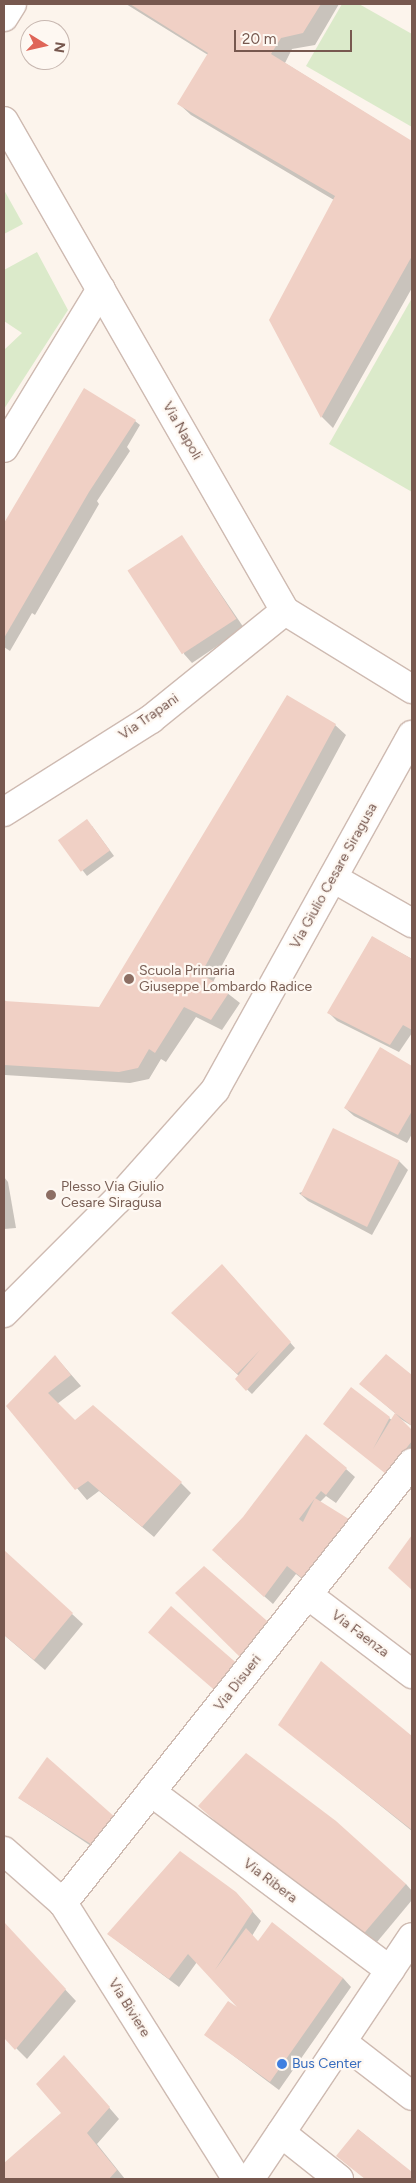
<!DOCTYPE html>
<style>
body{margin:0}
#map{position:relative;width:416px;height:2183px;overflow:hidden;background:#fcf4ec;font-family:Figtree,sans-serif}
div>[style]{position:absolute}
[style*='--x']{left:calc(var(--x)*1px);top:calc(var(--y)*1px);width:calc(var(--w)*1px);rotate:calc(var(--a)*1deg)}
.green>*{inset:0;background:#dbeaca}
.shadow>*{inset:0;background:#0003}
.building>*{inset:0;background:#f0d0c5;transform-origin:0 0}
.roads{filter:drop-shadow(1px 0 #cebab1) drop-shadow(-1px 0 #cebab1) drop-shadow(0 1px #cebab1) drop-shadow(0 -1px #cebab1)}
.minor>*{height:28px;margin:-14px;padding:0 14px;transform-origin:14px;border-radius:14px;background:#fff}
.dots>*{width:14px;height:14px;translate:-50% -50%;box-sizing:border-box;border:2px solid #fef8f2;border-radius:50%}
span{translate:-50% -50%;white-space:nowrap;text-align:center;line-height:1.15;-webkit-text-stroke:4.5px #fef8f2;paint-order:stroke}
.street-label{font-size:14px;color:#77584f}
.education-label{font-size:14px;color:#785e54}
.left{translate:0 -50%;text-align:left}
.shop-label{font-size:14px;color:#366cbe}
.frame{position:absolute;inset:0;border:5px solid #77584f;pointer-events:none}
.north{position:absolute;left:20px;top:20px;width:50px;height:50px;box-sizing:border-box;background:#fef8f2;border:1px solid #c8b8b1;border-radius:50%;rotate:99deg;font-size:14px;font-weight:700;line-height:20px;text-align:center;color:#77584f}
.north::after{content:'';display:block;margin:auto;width:18px;height:22px;background:#df6558;clip-path:polygon(50% 0,100% 100%,50% 72%,0 100%)}
.scale{position:absolute;left:234px;top:30px;width:118px;height:22px;box-sizing:border-box;border:2px solid #77584f;border-top:0;padding-left:6px;font-size:15px;line-height:18px;white-space:nowrap;color:#77584f;-webkit-text-stroke:4px #fef8f2;paint-order:stroke}
</style>
<div id="map">
<div class="green">
<i style="clip-path:polygon(342px 4px,359px 4px,412px 34px,412px 127px,306px 66px)"></i>
<i style="clip-path:polygon(4px 190px,23px 224px,4px 234px)"></i>
<i style="clip-path:polygon(37px 252px,68px 310px,4px 409px,4px 350px,22px 333px,4px 321px,4px 270px)"></i>
<i style="clip-path:polygon(412px 298px,412px 492px,329px 444px)"></i>
</div>
<div class="shadow">
<i style="clip-path:polygon(126px 4px,339px 4px,315px 45px,292px 49px,285px 63px,412px 142px,412px 288px,333px 428px,322px 417px,334px 200px,191px 115px,179px 104px,208px 55px)"></i>
<i style="clip-path:polygon(74px 409px,135px 421px,140px 425px,127px 447px,130px 451px,97px 501px,99px 504px,35px 615px,32px 613px,10px 651px,4px 647px,4px 526px)"></i>
<i style="clip-path:polygon(182px 537px,244px 628px,192px 663px,184px 654px)"></i>
<i style="clip-path:polygon(335px 725px,346px 735px,213px 982px,240px 1003px,222px 1030px,196px 1017px,166px 1062px,161px 1059px,149px 1079px,130px 1083px,5px 1075px,4px 1086px,4px 999px,7px 1003px,100px 1008px)"></i>
<i style="clip-path:polygon(92px 826px,114px 856px,87px 876px,60px 841px)"></i>
<i style="clip-path:polygon(372px 937px,412px 959px,412px 1033px,399px 1052px,337px 1021px,329px 1013px)"></i>
<i style="clip-path:polygon(381px 1048px,412px 1068px,412px 1134px,407px 1143px,354px 1116px,345px 1108px)"></i>
<i style="clip-path:polygon(399px 1161px,408px 1170px,372px 1235px,308px 1201px,299px 1193px)"></i>
<i style="clip-path:polygon(4px 1177px,8px 1182px,16px 1228px,4px 1229px)"></i>
<i style="clip-path:polygon(231px 1275px,295px 1348px,252px 1394px,236px 1379px,239px 1376px,181px 1321px)"></i>
<i style="clip-path:polygon(55px 1356px,81px 1386px,57px 1404px,75px 1422px,181px 1483px,191px 1493px,154px 1537px,99px 1491px,87px 1500px,8px 1406px)"></i>
<i style="clip-path:polygon(386px 1356px,412px 1376px,412px 1426px,399px 1418px,412px 1432px,412px 1451px,376px 1464px,324px 1424px,389px 1418px,392px 1420px,396px 1414px,361px 1384px)"></i>
<i style="clip-path:polygon(346px 1469px,355px 1477px,336px 1503px,326px 1496px,320px 1502px,316px 1590px,296px 1574px,273px 1604px,222px 1559px)"></i>
<i style="clip-path:polygon(412px 1537px,412px 1589px,390px 1568px)"></i>
<i style="clip-path:polygon(4px 1552px,83px 1624px,45px 1670px,4px 1635px)"></i>
<i style="clip-path:polygon(321px 1663px,412px 1737px,412px 1831px,280px 1725px)"></i>
<i style="clip-path:polygon(47px 1759px,103px 1854px,19px 1798px)"></i>
<i style="clip-path:polygon(406px 1884px,412px 1891px,412px 1900px,372px 1948px,300px 1893px)"></i>
<i style="clip-path:polygon(245px 1903px,261px 1921px,252px 1936px,258px 1942px,343px 1978px,351px 1987px,279px 2090px,206px 2035px,240px 2010px,197px 1962px,179px 1987px,108px 1934px)"></i>
<i style="clip-path:polygon(4px 1924px,76px 2001px,27px 2059px,4px 2036px)"></i>
<i style="clip-path:polygon(75px 2068px,119px 2119px,97px 2144px,125px 2179px,4px 2179px,4px 2164px,62px 2113px)"></i>
<i style="clip-path:polygon(359px 2130px,412px 2173px,412px 2179px,366px 2179px,343px 2161px)"></i>
</div>
<div class="building">
<i style="clip-path:polygon(130px 4px,321px 4px,303px 33px,281px 38px,271px 54px,412px 141px,412px 256px,321px 418px,269px 320px,335px 196px,177px 104px,208px 53px)"></i>
<i style="clip-path:polygon(84px 388px,136px 420px,89px 492px,4px 638px,4px 523px)"></i>
<i style="left:182px;top:535px;width:100px;height:65px;rotate:57deg"></i>
<i style="clip-path:polygon(287px 695px,336px 724px,201px 974px,230px 991px,211px 1020px,184px 1007px,155px 1053px,149px 1049px,138px 1068px,119px 1072px,4px 1065px,4px 1001px,99px 1007px)"></i>
<i style="left:87px;top:819px;width:39px;height:36px;rotate:54deg"></i>
<i style="clip-path:polygon(372px 936px,412px 959px,412px 1030px,403px 1025px,390px 1045px,327px 1013px)"></i>
<i style="clip-path:polygon(380px 1047px,412px 1066px,412px 1111px,398px 1135px,344px 1108px)"></i>
<i style="left:333px;top:1128px;width:74px;height:74px;rotate:26deg"></i>
<i style="clip-path:polygon(222px 1264px,291px 1342px,246px 1391px,235px 1379px,260px 1350px,237px 1374px,171px 1313px)"></i>
<i style="clip-path:polygon(386px 1354px,412px 1375px,412px 1426px,395px 1413px,412px 1430px,412px 1441px,386px 1474px,323px 1424px,351px 1387px,390px 1417px,373px 1449px,395px 1413px,359px 1384px)"></i>
<i style="clip-path:polygon(55px 1355px,71px 1375px,48px 1393px,75px 1420px,93px 1405px,182px 1482px,142px 1527px,88px 1481px,75px 1490px,6px 1406px)"></i>
<i style="clip-path:polygon(306px 1434px,347px 1468px,326px 1495px,321px 1491px,316px 1497px,299px 1519px,303px 1522px,315px 1498px,352px 1521px,307px 1582px,287px 1566px,264px 1597px,212px 1550px,243px 1517px)"></i>
<i style="clip-path:polygon(412px 1535px,412px 1590px,388px 1568px)"></i>
<i style="clip-path:polygon(4px 1550px,73px 1613px,34px 1660px,4px 1635px)"></i>
<i style="clip-path:polygon(204px 1566px,274px 1627px,244px 1661px,175px 1593px)"></i>
<i style="left:171px;top:1606px;width:89px;height:35px;rotate:41deg"></i>
<i style="clip-path:polygon(321px 1661px,412px 1736px,412px 1830px,278px 1725px)"></i>
<i style="clip-path:polygon(246px 1753px,336px 1821px,406px 1884px,360px 1938px,287px 1883px,198px 1806px)"></i>
<i style="clip-path:polygon(47px 1757px,116px 1818px,94px 1846px,18px 1798px)"></i>
<i style="clip-path:polygon(180px 1851px,236px 1892px,253px 1911px,215px 1970px,246px 1928px,258px 1941px,272px 1922px,343px 1978px,270px 2082px,204px 2035px,228px 2001px,237px 2007px,188px 1954px,169px 1979px,107px 1934px)"></i>
<i style="clip-path:polygon(4px 1922px,66px 1989px,15px 2050px,4px 2038px)"></i>
<i style="clip-path:polygon(64px 2055px,110px 2107px,87px 2133px,117px 2170px,109px 2179px,4px 2179px,4px 2163px,61px 2113px,36px 2084px)"></i>
<i style="clip-path:polygon(358px 2129px,412px 2172px,412px 2179px,365px 2179px,336px 2156px)"></i>
</div>
<div class="roads">
<div class="minor">
<i style="--x:4;--y:17;--w:15;--a:-58"></i>
<i style="--x:4;--y:121;--w:565;--a:60.17"></i>
<i style="--x:285;--y:611;--w:149;--a:31.6"></i>
<i style="--x:4;--y:448;--w:186;--a:-58.6"></i>
<i style="--x:4;--y:812;--w:174;--a:-32.3"></i>
<i style="--x:151;--y:719;--w:172;--a:-38.9"></i>
<i style="--x:333;--y:878;--w:91;--a:29.7"></i>
<i style="--x:4;--y:1313;--w:161;--a:-45"></i>
<i style="--x:118;--y:1199;--w:146;--a:-48.3"></i>
<i style="--x:215;--y:1090;--w:406;--a:-61"></i>
<i style="--x:308;--y:1595;--w:131;--a:37.2"></i>
<i style="--x:151;--y:1792;--w:298;--a:36.7"></i>
<i style="--x:4;--y:1851;--w:79;--a:41.4"></i>
<i style="--x:63;--y:1903;--w:326;--a:57.8"></i>
<i style="--x:63;--y:1903;--w:562;--a:-51.58"></i>
<i style="--x:342;--y:2042;--w:88;--a:37.6"></i>
<i style="--x:281;--y:2133;--w:74;--a:38.4"></i>
<i style="--x:250;--y:2179;--w:291;--a:-56.2"></i>
</div>
</div>
<div class="dots">
<i style="left:129px;top:979px;background:#8d6e63"></i>
<i style="left:51px;top:1195px;background:#8d6e63"></i>
<i style="left:282px;top:2064px;background:#3f7fe0"></i>
</div>
<div class="street-label">
<span style="left:182px;top:431px;rotate:60deg">Via Napoli</span>
<span style="left:149px;top:717px;rotate:-35deg">Via Trapani</span>
<span style="left:334px;top:876px;rotate:-61deg">Via Giulio Cesare Siragusa</span>
<span style="left:360px;top:1634px;rotate:37deg">Via Faenza</span>
<span style="left:238px;top:1683px;rotate:-52deg">Via Disueri</span>
<span style="left:270px;top:1881px;rotate:37deg">Via Ribera</span>
<span style="left:129px;top:2008px;rotate:58deg">Via Biviere</span>
</div>
<div class="education-label">
<span class="left" style="left:139px;top:979px">Scuola Primaria<br>Giuseppe Lombardo Radice</span>
<span class="left" style="left:61px;top:1195px">Plesso Via Giulio<br>Cesare Siragusa</span>
</div>
<div class="shop-label">
<span class="left" style="left:292px;top:2064px">Bus Center</span>
</div>
<div class="frame"></div>
<div class="north">N</div>
<div class="scale">20 m</div>
</div>
